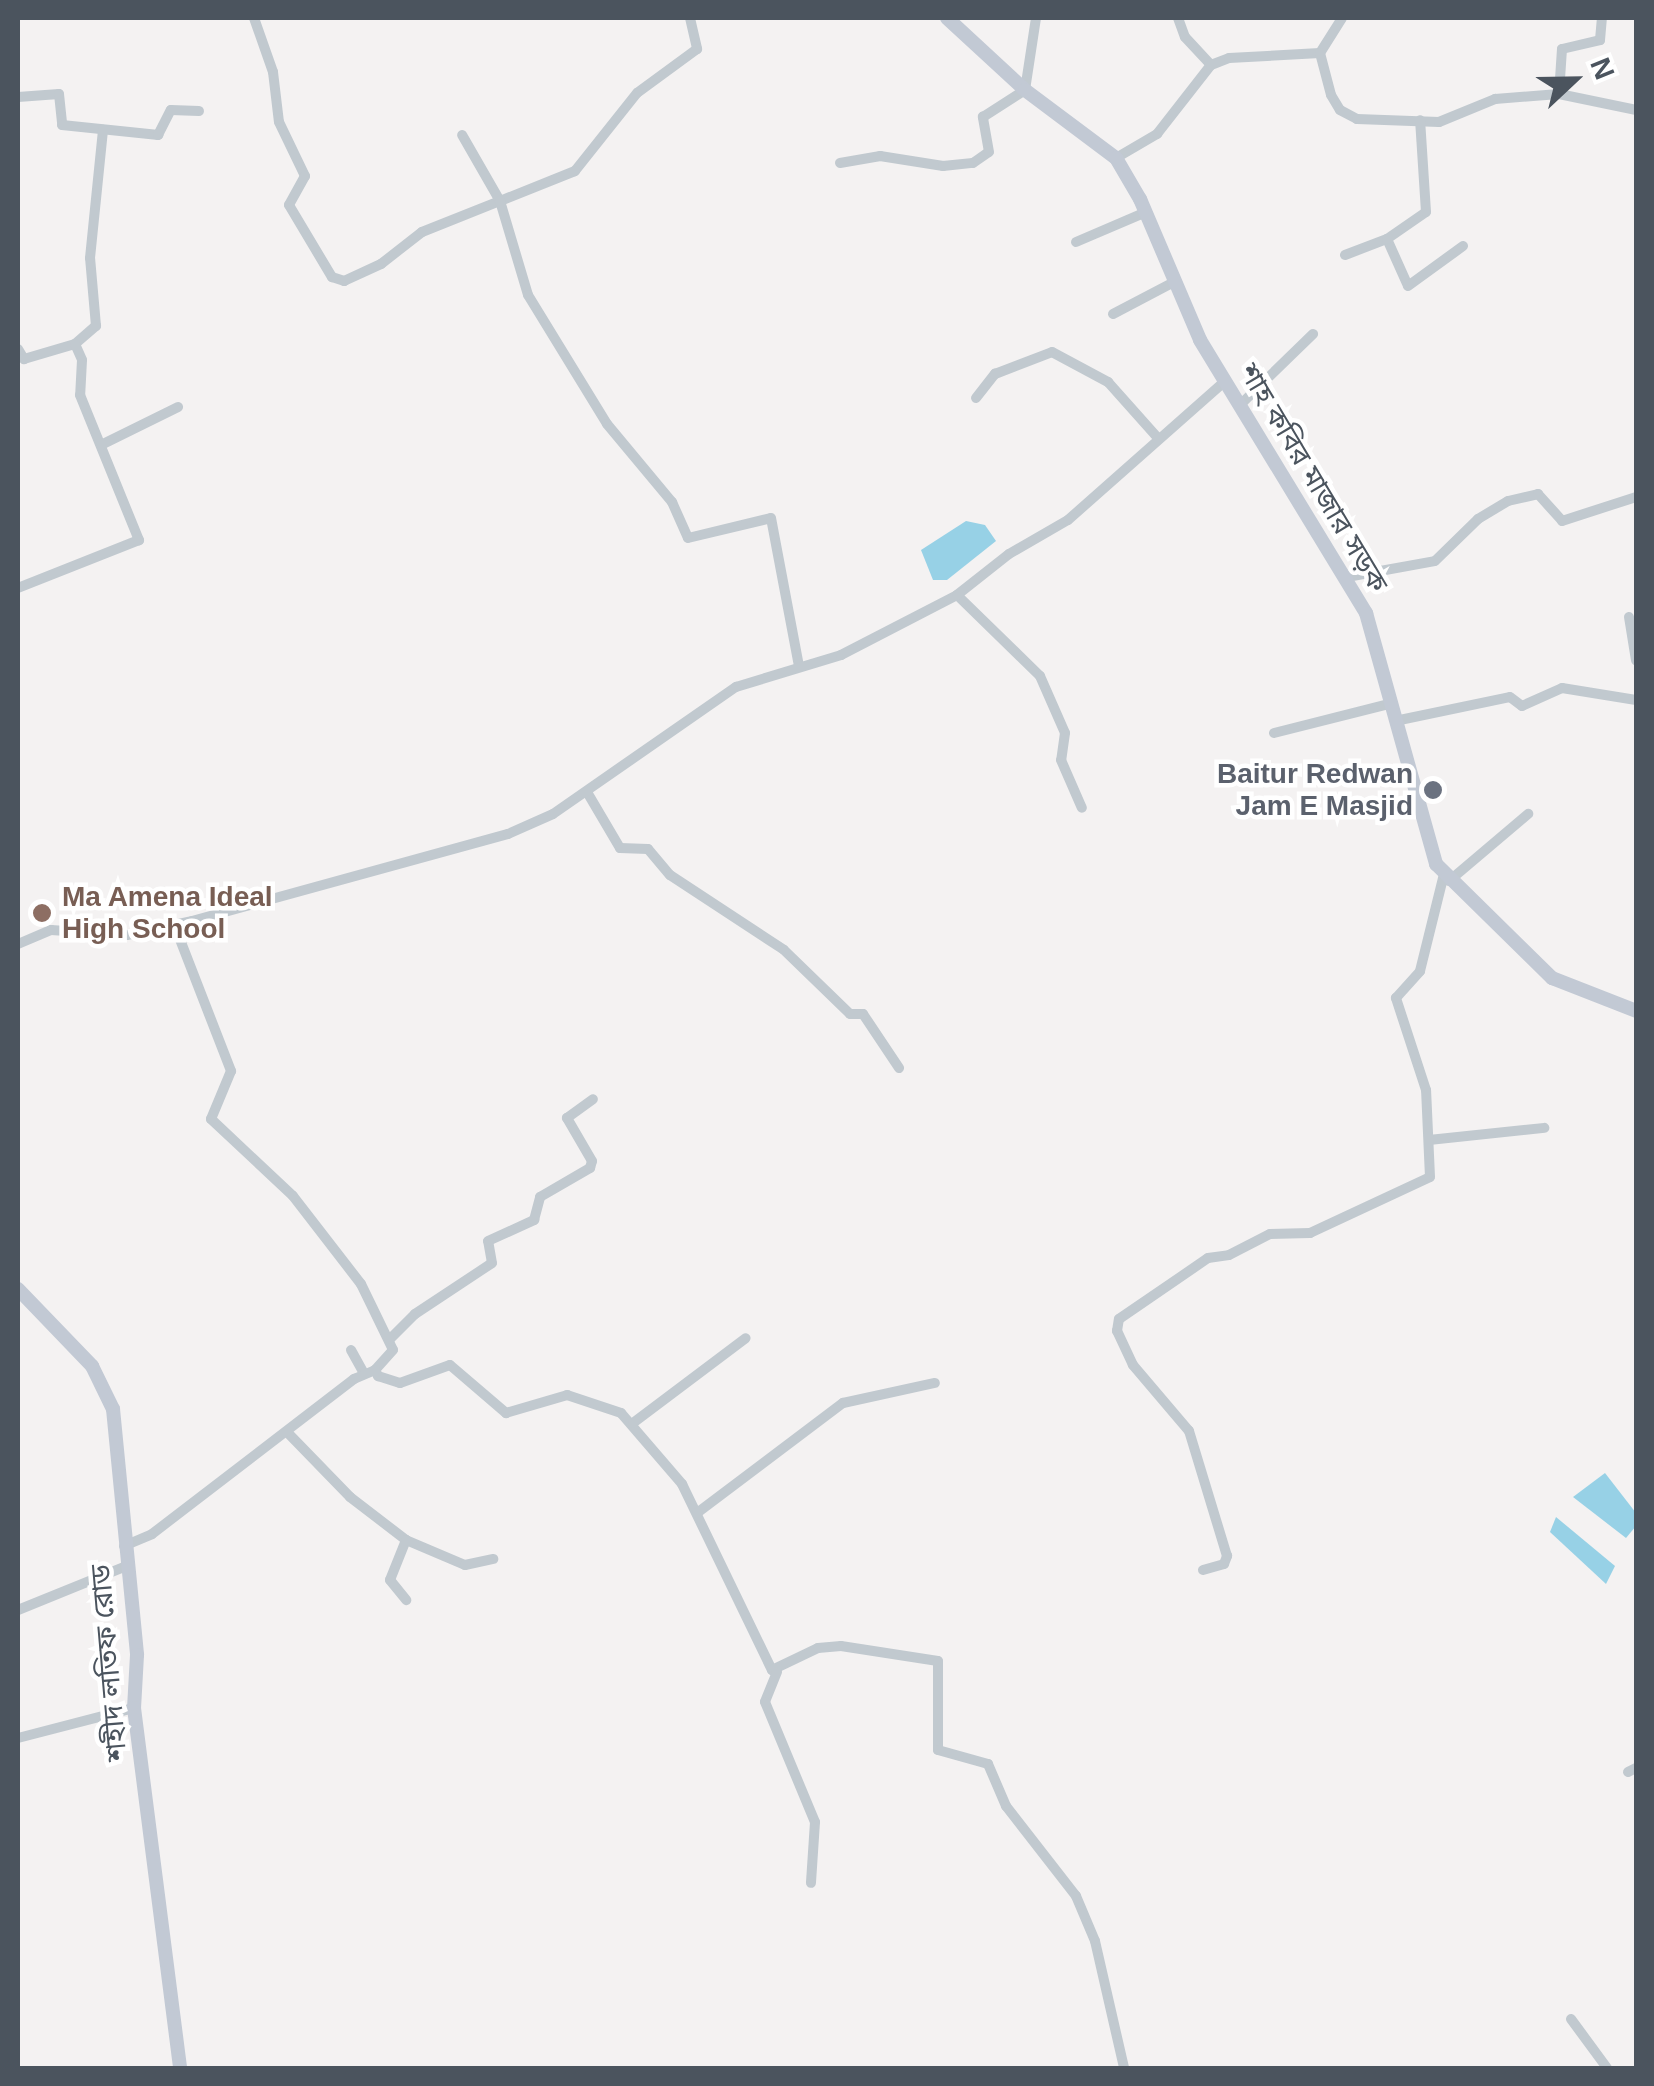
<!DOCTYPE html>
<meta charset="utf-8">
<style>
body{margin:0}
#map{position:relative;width:1654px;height:2086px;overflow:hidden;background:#f4f2f2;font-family:Helvetica,"Noto Sans Bengali",sans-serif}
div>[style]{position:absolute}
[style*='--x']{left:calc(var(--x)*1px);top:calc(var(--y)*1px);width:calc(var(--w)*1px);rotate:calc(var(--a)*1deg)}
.water>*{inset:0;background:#97d1e6}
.street>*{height:10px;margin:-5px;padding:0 5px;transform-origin:5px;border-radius:5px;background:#c1c9cf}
.secondary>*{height:14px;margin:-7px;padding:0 7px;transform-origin:7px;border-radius:7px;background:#c2c9d4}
.dots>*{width:28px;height:28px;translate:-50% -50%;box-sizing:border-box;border:5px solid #fff;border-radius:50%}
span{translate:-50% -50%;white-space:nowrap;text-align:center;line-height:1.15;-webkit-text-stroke:9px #fff;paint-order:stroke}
.street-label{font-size:28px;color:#4b545e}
.worship-label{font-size:28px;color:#5b616d;font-weight:700}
.right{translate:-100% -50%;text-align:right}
.education-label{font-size:28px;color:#785e54;font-weight:700}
.left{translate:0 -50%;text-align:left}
.frame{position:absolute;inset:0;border:20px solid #4b545e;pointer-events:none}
.north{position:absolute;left:1524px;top:30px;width:100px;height:100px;-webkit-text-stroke:8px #fff;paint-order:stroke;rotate:68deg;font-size:28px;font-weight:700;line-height:40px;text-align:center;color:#4b545e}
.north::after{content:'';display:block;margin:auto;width:35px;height:45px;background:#4b545e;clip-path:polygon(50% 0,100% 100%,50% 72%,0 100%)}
</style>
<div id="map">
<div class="water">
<i style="clip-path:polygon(966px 521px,985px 525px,996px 541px,947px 580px,933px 580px,921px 550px)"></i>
<i style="clip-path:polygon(1605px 1473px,1636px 1513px,1636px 1526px,1626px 1538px,1573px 1497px)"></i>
<i style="clip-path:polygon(1556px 1517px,1615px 1566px,1606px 1584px,1550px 1532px)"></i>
</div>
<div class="street">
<i style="--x:254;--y:18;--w:57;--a:70.6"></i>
<i style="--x:273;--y:72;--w:50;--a:83.2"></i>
<i style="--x:279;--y:122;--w:60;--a:64.3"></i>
<i style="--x:305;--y:176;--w:33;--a:119"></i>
<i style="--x:289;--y:205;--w:84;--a:59.2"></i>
<i style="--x:332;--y:277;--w:13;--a:18"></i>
<i style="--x:344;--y:281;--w:41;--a:-24.7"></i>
<i style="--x:381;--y:264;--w:52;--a:-38"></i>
<i style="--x:422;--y:232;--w:84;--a:-21.7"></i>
<i style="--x:500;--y:201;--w:76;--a:-119.9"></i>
<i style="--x:690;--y:18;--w:32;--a:77"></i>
<i style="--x:697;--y:49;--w:74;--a:143.7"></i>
<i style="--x:637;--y:93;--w:100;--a:128.5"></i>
<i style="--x:575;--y:171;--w:81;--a:158.2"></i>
<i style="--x:500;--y:201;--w:98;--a:73.4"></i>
<i style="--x:528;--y:295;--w:151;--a:58.5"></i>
<i style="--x:607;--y:424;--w:102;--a:50.2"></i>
<i style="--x:672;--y:502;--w:39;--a:66"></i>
<i style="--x:688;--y:538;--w:85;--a:-13.5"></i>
<i style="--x:771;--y:518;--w:151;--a:79.3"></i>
<i style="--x:1178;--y:18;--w:20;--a:70"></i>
<i style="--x:1185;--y:37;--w:38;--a:47"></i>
<i style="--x:1320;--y:53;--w:41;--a:-57.8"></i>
<i style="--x:1559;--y:94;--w:45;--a:-86.2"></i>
<i style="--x:1562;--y:49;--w:39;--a:-13"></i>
<i style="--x:1600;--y:40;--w:22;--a:-85"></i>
<i style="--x:18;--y:97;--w:41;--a:-4.2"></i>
<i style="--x:59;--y:94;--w:31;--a:84"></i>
<i style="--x:62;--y:125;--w:97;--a:5.9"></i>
<i style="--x:158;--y:135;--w:28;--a:-63"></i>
<i style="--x:171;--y:110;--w:28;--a:2"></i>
<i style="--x:1116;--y:158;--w:48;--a:-30.3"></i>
<i style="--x:1157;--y:134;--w:88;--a:-52"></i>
<i style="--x:1211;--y:65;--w:19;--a:-21"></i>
<i style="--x:1229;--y:58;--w:91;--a:-3.1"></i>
<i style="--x:1320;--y:53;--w:43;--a:75.3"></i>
<i style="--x:1331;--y:95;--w:17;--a:59"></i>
<i style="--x:1340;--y:110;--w:19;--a:28"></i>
<i style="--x:1357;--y:119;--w:82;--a:2.1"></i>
<i style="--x:1439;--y:122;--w:61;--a:-22.3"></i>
<i style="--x:1495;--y:99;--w:64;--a:-4.5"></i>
<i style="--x:1559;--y:94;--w:79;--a:11.7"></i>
<i style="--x:840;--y:163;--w:41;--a:-9.9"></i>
<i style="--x:880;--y:156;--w:64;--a:9"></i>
<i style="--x:943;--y:166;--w:30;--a:-6"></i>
<i style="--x:973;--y:163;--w:19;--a:-35"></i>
<i style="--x:989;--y:152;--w:36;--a:-100"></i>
<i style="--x:983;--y:117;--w:50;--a:-32.7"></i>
<i style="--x:1025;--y:90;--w:73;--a:-81.3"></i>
<i style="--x:1387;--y:239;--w:51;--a:65.9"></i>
<i style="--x:1408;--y:286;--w:68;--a:-36"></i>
<i style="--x:1076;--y:242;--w:76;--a:-23.2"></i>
<i style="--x:1345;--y:255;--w:45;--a:-20.9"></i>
<i style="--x:1387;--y:239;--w:47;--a:-34.7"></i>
<i style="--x:1426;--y:212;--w:92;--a:-93.7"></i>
<i style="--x:1113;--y:314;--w:67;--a:-27.7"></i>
<i style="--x:75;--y:344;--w:28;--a:-41"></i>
<i style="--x:96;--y:326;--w:68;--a:-95"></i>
<i style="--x:90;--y:258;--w:129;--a:-84.2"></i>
<i style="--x:18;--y:349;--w:12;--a:59"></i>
<i style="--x:24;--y:359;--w:53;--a:-16.4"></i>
<i style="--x:75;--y:344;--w:17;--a:66"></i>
<i style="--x:82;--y:360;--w:35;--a:93"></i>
<i style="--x:80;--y:395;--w:157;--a:67.9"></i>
<i style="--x:139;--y:540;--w:130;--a:158.4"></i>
<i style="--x:976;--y:398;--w:31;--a:-52"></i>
<i style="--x:995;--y:374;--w:61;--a:-21.1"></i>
<i style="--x:1052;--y:352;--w:64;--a:28.2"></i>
<i style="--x:1108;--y:382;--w:74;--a:48.3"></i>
<i style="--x:1240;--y:405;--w:102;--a:-44.2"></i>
<i style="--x:101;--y:445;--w:86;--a:-26.3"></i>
<i style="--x:1347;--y:577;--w:89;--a:-10.3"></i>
<i style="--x:1435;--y:561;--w:60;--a:-44.3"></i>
<i style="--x:1478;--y:519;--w:35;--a:-31"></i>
<i style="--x:1508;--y:501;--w:31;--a:-13"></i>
<i style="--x:1538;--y:494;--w:36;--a:48"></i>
<i style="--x:1562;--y:521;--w:78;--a:-18"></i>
<i style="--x:957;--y:595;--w:116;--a:44.3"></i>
<i style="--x:1040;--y:676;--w:62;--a:66.3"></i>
<i style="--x:1065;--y:733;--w:27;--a:98"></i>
<i style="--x:1061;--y:760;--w:52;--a:66.4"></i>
<i style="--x:1629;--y:617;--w:44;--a:80.8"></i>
<i style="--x:1395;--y:721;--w:117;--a:-11.8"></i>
<i style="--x:1510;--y:697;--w:15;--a:37"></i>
<i style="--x:1522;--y:706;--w:44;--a:-24.2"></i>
<i style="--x:1562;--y:688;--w:75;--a:9.2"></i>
<i style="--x:1274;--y:733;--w:119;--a:-14.2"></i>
<i style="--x:587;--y:792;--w:65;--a:59.5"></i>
<i style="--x:620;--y:848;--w:28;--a:2"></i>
<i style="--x:648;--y:849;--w:34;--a:50"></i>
<i style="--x:670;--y:875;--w:136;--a:33.3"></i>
<i style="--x:784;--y:950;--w:92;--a:44.1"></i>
<i style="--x:850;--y:1014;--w:13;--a:0"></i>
<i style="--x:863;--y:1014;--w:65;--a:56.3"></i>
<i style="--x:1449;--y:881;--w:104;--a:-40.3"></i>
<i style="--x:174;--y:924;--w:158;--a:68.8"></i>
<i style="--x:231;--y:1071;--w:52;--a:112.6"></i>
<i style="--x:211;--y:1119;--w:112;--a:43.2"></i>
<i style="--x:293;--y:1196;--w:111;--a:52.3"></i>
<i style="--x:361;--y:1284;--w:73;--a:64.1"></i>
<i style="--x:393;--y:1350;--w:27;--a:132"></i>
<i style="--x:375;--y:1370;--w:7;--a:63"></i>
<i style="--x:378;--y:1376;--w:23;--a:18"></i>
<i style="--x:400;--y:1383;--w:53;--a:-19.8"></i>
<i style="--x:450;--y:1365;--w:74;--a:40.6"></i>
<i style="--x:506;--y:1413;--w:64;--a:-16.4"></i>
<i style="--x:567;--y:1395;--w:57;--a:18.4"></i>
<i style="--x:621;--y:1413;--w:94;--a:49.3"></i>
<i style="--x:682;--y:1484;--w:207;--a:64.2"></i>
<i style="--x:772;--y:1670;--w:51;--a:-25.6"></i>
<i style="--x:818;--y:1648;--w:23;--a:-5"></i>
<i style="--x:841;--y:1646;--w:98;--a:8.8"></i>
<i style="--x:938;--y:1661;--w:89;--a:90"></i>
<i style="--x:938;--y:1750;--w:52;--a:15.6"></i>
<i style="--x:988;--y:1764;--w:46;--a:66.8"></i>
<i style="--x:1006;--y:1806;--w:114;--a:52.1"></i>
<i style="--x:1076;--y:1896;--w:49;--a:67.1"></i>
<i style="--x:1095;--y:1941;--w:130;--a:77.1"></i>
<i style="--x:18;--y:944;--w:36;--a:-23"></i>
<i style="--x:51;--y:930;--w:76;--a:3.8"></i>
<i style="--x:127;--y:935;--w:66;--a:-12.2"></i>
<i style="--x:192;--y:921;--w:328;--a:-15.4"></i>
<i style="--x:508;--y:834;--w:49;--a:-24"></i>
<i style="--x:553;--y:814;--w:223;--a:-34.8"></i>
<i style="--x:736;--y:687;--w:110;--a:-16.9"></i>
<i style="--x:841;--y:655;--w:131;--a:-27.3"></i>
<i style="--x:957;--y:595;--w:66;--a:-38.3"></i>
<i style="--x:1009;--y:554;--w:68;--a:-30"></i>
<i style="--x:1068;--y:520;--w:211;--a:-41.5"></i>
<i style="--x:1429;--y:1140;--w:116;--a:-6"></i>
<i style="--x:390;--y:1339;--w:35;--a:-45"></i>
<i style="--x:415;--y:1314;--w:92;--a:-33.5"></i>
<i style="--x:492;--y:1263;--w:22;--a:-100"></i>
<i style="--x:488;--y:1241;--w:51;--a:-24.5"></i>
<i style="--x:534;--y:1220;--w:24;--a:-75"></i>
<i style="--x:540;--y:1197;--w:58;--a:-30.1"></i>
<i style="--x:590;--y:1168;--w:7;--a:-74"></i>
<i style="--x:592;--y:1161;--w:50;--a:-120.2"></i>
<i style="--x:567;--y:1118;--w:32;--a:-36"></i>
<i style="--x:351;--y:1350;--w:25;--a:61"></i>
<i style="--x:633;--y:1423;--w:141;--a:-37"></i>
<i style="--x:287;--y:1432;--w:91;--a:45.9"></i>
<i style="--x:350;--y:1497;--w:71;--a:37.5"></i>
<i style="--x:406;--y:1540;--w:43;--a:111.8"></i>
<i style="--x:390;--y:1580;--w:26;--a:51"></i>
<i style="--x:697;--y:1513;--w:183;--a:-37"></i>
<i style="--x:843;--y:1403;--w:94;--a:-12.3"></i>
<i style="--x:406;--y:1540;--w:64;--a:23"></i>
<i style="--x:465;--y:1565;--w:29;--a:-12"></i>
<i style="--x:124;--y:1546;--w:30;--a:-23"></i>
<i style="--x:152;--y:1534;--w:255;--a:-37.5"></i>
<i style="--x:354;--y:1379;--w:23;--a:-23"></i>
<i style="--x:1203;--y:1570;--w:22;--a:-16"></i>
<i style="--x:1224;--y:1564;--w:9;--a:-69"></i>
<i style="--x:1227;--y:1556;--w:131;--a:-106.9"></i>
<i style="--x:1189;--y:1431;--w:87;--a:-130.3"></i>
<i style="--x:1133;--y:1365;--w:38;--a:-115"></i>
<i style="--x:1117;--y:1331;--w:12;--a:-81"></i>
<i style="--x:1119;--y:1319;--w:108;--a:-34.4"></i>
<i style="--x:1208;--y:1258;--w:21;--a:-8"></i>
<i style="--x:1229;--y:1255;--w:46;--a:-27.1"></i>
<i style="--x:1270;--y:1234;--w:40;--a:-1.4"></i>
<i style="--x:1310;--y:1233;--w:132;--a:-25"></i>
<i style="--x:1430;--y:1177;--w:87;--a:-92.6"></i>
<i style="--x:1426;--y:1090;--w:97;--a:-108.1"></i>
<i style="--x:1396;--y:998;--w:36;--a:-48"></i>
<i style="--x:1420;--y:971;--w:100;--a:-76.1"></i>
<i style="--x:18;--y:1610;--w:114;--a:-22.1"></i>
<i style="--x:777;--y:1672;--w:32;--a:112"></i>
<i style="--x:765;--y:1702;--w:130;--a:67.4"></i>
<i style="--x:815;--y:1822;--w:61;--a:93.8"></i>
<i style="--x:18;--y:1738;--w:120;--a:-14.5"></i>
<i style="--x:1628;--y:1772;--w:9;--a:-27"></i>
<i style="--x:1571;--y:2019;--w:61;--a:53.7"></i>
</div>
<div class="secondary">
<i style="--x:947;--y:18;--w:106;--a:42.7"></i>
<i style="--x:1025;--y:90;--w:114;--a:36.8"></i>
<i style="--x:1116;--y:158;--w:48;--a:59.7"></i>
<i style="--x:1140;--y:199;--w:153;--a:66.9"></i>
<i style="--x:1200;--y:340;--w:320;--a:58.7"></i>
<i style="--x:1366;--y:613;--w:261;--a:74.4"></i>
<i style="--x:1436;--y:864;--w:163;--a:44.5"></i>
<i style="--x:1552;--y:978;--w:90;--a:21.4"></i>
<i style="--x:18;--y:1289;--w:107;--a:46.1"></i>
<i style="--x:92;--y:1366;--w:48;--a:64"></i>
<i style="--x:113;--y:1409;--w:247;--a:84.4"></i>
<i style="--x:137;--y:1655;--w:53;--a:93.2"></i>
<i style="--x:134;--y:1708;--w:363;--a:82.7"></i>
</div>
<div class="dots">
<i style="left:1433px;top:790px;background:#6b7280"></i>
<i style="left:42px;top:913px;background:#8d6e63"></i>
</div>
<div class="street-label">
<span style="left:1313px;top:478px;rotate:59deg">শাহ কবির মাজার সড়ক</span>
<span style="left:109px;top:1663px;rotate:-95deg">শহীদ লতিফ রোড</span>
</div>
<div class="worship-label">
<span class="right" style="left:1413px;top:790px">Baitur Redwan<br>Jam E Masjid</span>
</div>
<div class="education-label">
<span class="left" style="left:62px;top:913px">Ma Amena Ideal<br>High School</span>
</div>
<div class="frame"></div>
<div class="north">N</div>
</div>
